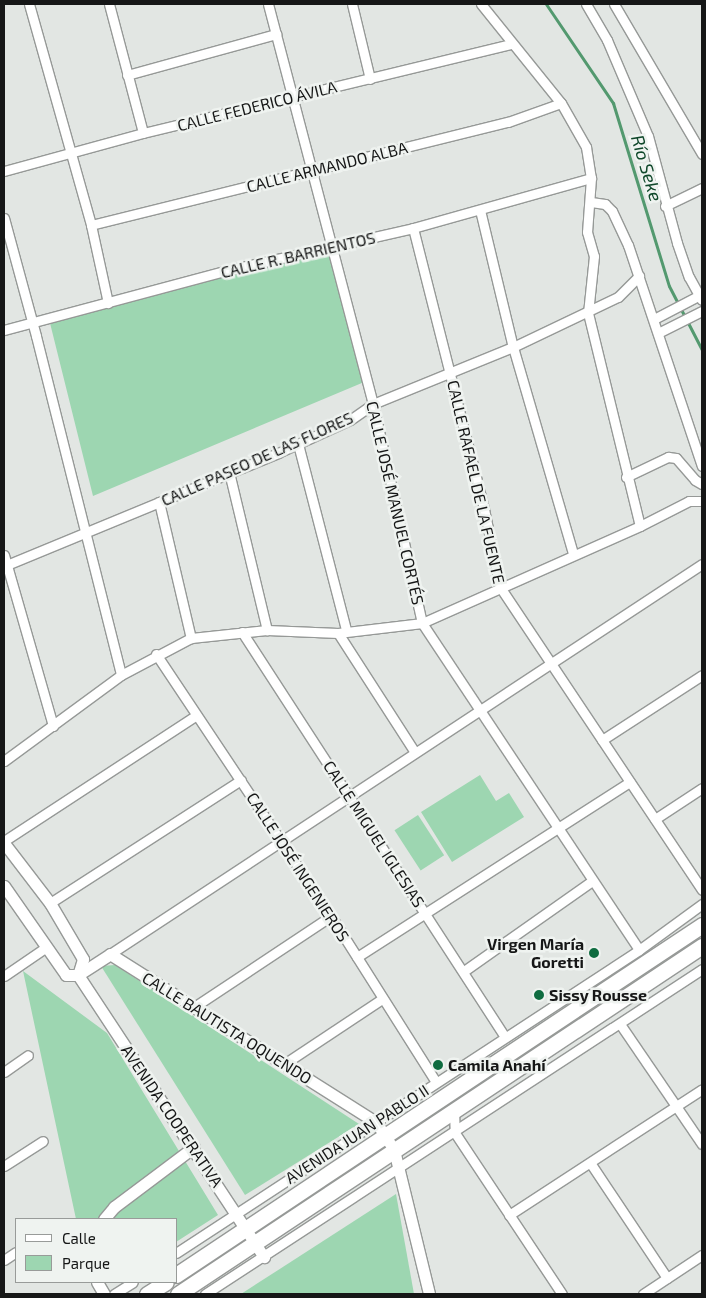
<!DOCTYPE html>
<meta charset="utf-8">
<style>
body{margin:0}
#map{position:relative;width:706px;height:1298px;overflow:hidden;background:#e2e6e3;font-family:"Exo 2",sans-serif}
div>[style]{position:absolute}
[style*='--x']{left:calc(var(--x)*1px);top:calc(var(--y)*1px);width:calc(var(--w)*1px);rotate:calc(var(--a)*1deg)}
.green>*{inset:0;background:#9dd6b1;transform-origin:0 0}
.stream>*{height:3px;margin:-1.5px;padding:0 1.5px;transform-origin:1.5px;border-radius:1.5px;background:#53996f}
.roads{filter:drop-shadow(1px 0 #969997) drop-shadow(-1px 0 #969997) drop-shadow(0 1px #969997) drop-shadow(0 -1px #969997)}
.minor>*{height:9px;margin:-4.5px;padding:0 4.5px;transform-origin:4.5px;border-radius:4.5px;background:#fff}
.tertiary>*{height:11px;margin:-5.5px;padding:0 5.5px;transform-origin:5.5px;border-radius:5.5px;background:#fff}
.trunk>*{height:15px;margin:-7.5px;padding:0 7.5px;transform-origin:7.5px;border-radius:7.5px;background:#fff}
.dots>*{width:14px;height:14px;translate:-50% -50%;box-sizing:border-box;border:2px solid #eff3f0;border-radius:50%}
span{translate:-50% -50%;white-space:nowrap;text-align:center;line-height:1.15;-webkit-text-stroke:5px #eff3f0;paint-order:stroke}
.street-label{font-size:16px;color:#161717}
.poi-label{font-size:16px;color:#161717;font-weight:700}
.right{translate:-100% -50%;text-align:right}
.left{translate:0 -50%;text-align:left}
.water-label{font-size:18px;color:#10482b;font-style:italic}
.frame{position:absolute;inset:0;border:5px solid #161717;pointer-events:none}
.legend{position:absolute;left:15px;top:1218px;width:162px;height:65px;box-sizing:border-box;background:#eff3f0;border:1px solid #989b99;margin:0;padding:6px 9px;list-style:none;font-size:15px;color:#161717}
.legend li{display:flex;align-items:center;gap:10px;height:25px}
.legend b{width:25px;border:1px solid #989b99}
</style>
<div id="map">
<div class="green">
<i style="clip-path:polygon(331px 241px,369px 380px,93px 496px,48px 315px,225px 273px)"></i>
<i style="clip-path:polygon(480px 775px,496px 801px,509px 793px,524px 817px,452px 862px,421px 812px)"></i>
<i style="left:418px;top:815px;width:48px;height:28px;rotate:57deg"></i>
<i style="clip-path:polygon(115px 965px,359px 1124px,245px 1195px,101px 966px)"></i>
<i style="clip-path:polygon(23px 971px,107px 1033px,218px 1215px,176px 1242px,176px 1219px,76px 1219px)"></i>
<i style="clip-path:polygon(396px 1194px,414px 1294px,241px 1294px)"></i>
</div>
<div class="stream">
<i style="--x:546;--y:4;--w:120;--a:55.9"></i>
<i style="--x:613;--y:103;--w:191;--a:73"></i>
<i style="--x:669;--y:286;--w:72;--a:62.7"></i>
</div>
<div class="roads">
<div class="minor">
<i style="--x:29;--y:4;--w:230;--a:74.3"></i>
<i style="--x:91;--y:225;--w:80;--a:77.7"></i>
<i style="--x:109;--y:4;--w:133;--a:75.2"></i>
<i style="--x:268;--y:4;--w:414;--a:75.3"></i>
<i style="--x:373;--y:404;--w:224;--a:77.4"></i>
<i style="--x:422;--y:623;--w:392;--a:56.4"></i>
<i style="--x:352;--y:4;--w:77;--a:76.5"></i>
<i style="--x:481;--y:4;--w:127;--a:51.1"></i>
<i style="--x:561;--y:103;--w:51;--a:60.4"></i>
<i style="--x:586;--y:147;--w:31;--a:81"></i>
<i style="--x:591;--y:178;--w:54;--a:94.2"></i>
<i style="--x:587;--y:232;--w:25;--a:74"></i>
<i style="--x:594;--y:256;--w:57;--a:96"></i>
<i style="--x:588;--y:313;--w:219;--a:76.3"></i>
<i style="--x:586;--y:4;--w:42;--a:59.7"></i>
<i style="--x:607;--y:40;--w:104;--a:66.9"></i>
<i style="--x:648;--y:136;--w:111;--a:74.8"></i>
<i style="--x:677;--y:243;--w:36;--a:71"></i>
<i style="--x:689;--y:277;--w:26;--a:61"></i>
<i style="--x:614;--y:4;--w:174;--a:59.6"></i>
<i style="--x:127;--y:75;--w:155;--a:-15.4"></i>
<i style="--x:4;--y:171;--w:144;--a:-15.3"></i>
<i style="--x:143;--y:133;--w:379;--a:-13.6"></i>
<i style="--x:591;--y:202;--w:14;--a:8"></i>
<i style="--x:605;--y:204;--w:10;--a:45"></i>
<i style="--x:612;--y:211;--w:38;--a:65"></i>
<i style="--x:628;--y:245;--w:233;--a:71.5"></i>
<i style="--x:665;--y:206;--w:41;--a:-25.9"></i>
<i style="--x:480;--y:210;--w:141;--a:76.5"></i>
<i style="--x:513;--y:347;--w:215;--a:73.8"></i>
<i style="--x:4;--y:218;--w:122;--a:74.8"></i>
<i style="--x:36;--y:336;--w:349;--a:75.9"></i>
<i style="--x:91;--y:225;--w:430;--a:-13.9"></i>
<i style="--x:508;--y:122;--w:56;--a:-19.7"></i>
<i style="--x:413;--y:228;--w:290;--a:75.8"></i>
<i style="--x:484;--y:509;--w:80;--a:78.4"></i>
<i style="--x:500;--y:587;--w:364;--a:56.3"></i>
<i style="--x:654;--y:319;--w:54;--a:-27.5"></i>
<i style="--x:4;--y:330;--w:228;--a:-15"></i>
<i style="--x:224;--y:271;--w:194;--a:-12.8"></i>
<i style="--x:413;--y:228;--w:185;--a:-15.7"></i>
<i style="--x:658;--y:333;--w:49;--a:-26.6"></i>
<i style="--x:298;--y:444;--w:192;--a:75.5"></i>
<i style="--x:229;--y:472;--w:163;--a:76.5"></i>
<i style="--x:626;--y:477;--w:47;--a:-25.5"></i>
<i style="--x:668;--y:457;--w:8;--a:7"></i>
<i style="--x:676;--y:458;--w:29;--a:49"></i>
<i style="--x:695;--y:480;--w:8;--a:30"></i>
<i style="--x:159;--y:502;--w:140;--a:76.8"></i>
<i style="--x:4;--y:555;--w:178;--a:74"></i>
<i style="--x:4;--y:566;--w:296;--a:-22.4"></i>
<i style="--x:278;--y:453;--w:79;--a:-24.6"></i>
<i style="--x:350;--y:420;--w:28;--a:-35"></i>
<i style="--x:373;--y:404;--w:151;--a:-22.2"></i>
<i style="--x:513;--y:347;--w:116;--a:-25.5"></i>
<i style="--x:618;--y:297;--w:30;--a:-45"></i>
<i style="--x:242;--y:632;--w:483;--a:57"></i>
<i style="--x:338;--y:633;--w:140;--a:57.2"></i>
<i style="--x:156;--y:654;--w:315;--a:56.3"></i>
<i style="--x:331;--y:916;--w:196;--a:57.7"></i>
<i style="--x:602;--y:740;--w:119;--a:-33"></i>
<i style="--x:4;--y:761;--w:145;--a:-36.3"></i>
<i style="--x:121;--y:675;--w:79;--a:-27.9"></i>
<i style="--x:191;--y:638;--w:76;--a:-6"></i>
<i style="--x:267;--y:630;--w:71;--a:2.4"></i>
<i style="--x:338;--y:633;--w:85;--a:-6.8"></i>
<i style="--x:422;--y:623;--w:239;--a:-24"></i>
<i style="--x:640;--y:526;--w:55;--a:-27"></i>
<i style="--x:689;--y:501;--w:13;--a:0"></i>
<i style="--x:655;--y:819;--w:56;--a:-33.4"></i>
<i style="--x:4;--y:841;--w:228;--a:-33.2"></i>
<i style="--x:50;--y:903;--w:227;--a:-32.8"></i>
<i style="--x:110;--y:954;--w:709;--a:-33.38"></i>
<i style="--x:357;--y:957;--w:324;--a:-32.7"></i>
<i style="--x:464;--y:971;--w:156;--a:-35.1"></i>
<i style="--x:4;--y:976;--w:50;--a:-34.3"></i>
<i style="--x:194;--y:1007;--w:164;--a:-33.6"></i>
<i style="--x:620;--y:1024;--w:145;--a:55.7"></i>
<i style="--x:284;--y:1064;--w:118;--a:-33.6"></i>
<i style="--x:4;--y:1072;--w:29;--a:-35"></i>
<i style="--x:454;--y:1110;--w:23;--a:88"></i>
<i style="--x:455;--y:1133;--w:193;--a:56.4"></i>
<i style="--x:591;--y:1164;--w:137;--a:56.3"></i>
<i style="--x:4;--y:1166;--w:46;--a:-32.7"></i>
<i style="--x:509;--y:1215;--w:230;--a:-33.1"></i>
<i style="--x:176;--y:1253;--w:553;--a:-33.2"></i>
<i style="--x:639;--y:950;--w:78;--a:-36.1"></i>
<i style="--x:4;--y:1260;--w:14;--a:-34"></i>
<i style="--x:114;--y:1294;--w:22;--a:-32"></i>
<i style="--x:205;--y:1294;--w:594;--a:-33.18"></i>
<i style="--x:643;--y:1294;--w:71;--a:-33.5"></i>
</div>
<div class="tertiary">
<i style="--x:4;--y:843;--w:76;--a:52.5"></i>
<i style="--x:50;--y:903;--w:65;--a:59.5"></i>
<i style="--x:83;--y:959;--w:17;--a:107"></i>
<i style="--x:4;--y:886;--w:108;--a:55.1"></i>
<i style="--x:66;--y:975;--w:12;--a:0"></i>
<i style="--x:78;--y:975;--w:38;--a:-33"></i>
<i style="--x:110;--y:954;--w:315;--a:32.3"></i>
<i style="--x:376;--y:1122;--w:33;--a:57"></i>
<i style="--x:394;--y:1150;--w:148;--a:76.3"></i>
<i style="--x:78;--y:975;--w:338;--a:56.6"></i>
<i style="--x:104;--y:1219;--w:16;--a:-50"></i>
<i style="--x:114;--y:1207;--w:100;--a:-36.9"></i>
<i style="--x:97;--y:1282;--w:14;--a:60"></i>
</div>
<div class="trunk">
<i style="--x:176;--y:1275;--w:632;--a:-33.64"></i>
<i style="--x:147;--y:1294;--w:22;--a:-32"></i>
<i style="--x:178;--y:1294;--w:629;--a:-33.59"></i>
</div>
</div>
<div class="dots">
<i style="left:594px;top:953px;background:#0f6c40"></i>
<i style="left:539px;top:995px;background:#0f6c40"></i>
<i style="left:438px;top:1065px;background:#0f6c40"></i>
</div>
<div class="street-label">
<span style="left:257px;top:106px;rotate:-14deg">CALLE FEDERICO ÁVILA</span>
<span style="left:327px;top:167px;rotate:-14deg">CALLE ARMANDO ALBA</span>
<span style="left:298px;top:255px;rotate:-13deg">CALLE R. BARRIENTOS</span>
<span style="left:257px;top:459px;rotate:-24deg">CALLE PASEO DE LAS FLORES</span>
<span style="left:476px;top:482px;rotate:77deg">CALLE RAFAEL DE LA FUENTE</span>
<span style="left:395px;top:503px;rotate:77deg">CALLE JOSÉ MANUEL CORTÉS</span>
<span style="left:374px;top:834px;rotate:57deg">CALLE MIGUEL IGLESIAS</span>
<span style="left:298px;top:867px;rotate:57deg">CALLE JOSÉ INGENIEROS</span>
<span style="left:227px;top:1028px;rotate:32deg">CALLE BAUTISTA OQUENDO</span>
<span style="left:172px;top:1116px;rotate:56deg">AVENIDA COOPERATIVA</span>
<span style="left:357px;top:1134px;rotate:-33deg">AVENIDA JUAN PABLO II</span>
</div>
<div class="poi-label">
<span class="right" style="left:584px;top:953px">Virgen María<br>Goretti</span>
<span class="left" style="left:549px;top:995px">Sissy Rousse</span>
<span class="left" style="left:448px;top:1065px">Camila Anahí</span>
</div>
<div class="water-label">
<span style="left:647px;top:168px;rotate:73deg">Río Seke</span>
</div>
<div class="frame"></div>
<ul class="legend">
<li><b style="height:6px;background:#fff"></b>Calle</li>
<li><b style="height:14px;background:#9dd6b1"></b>Parque</li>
</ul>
</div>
